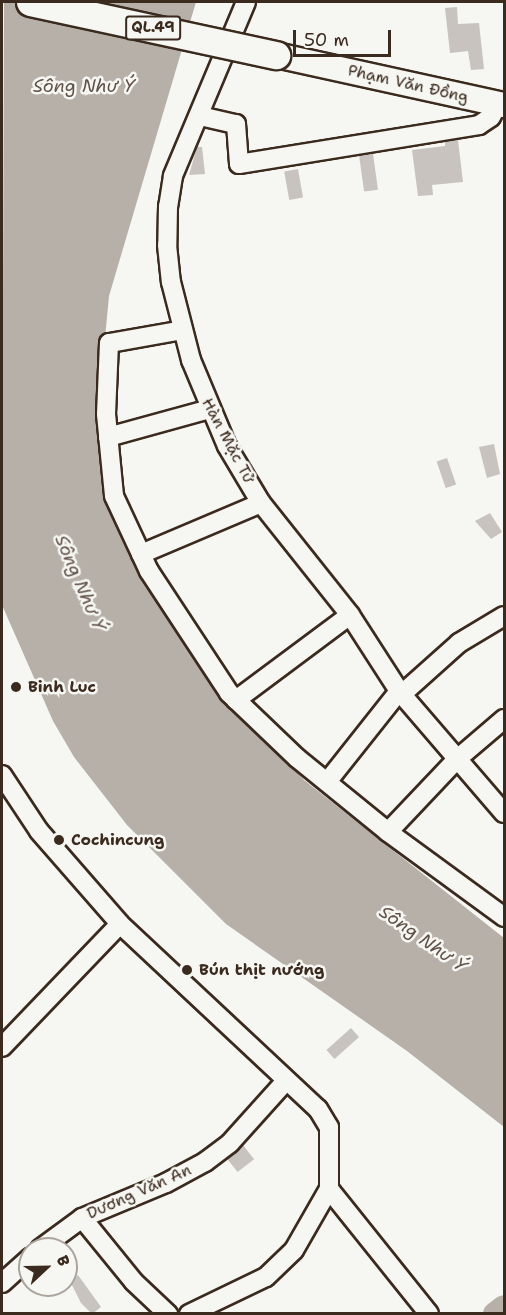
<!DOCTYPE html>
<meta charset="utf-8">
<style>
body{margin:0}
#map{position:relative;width:506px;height:1315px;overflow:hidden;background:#f6f6f2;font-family:"Shantell Sans",sans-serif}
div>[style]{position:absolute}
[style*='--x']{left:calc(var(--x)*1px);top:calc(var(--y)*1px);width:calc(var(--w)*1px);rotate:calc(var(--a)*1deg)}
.water>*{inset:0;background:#b6b0a9}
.river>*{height:24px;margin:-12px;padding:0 12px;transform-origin:12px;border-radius:12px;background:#b6b0a9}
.building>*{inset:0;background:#c8c3be;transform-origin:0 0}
.roads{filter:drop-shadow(2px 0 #3b2a1e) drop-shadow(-2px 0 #3b2a1e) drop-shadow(0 2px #3b2a1e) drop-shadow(0 -2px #3b2a1e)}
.minor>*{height:18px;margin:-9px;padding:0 9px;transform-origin:9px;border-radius:9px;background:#f6f6f2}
.major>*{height:24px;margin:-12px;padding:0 12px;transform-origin:12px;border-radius:12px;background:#f6f6f2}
.bridges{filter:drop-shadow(2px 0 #3b2a1e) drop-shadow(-2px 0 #3b2a1e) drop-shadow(0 2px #3b2a1e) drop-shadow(0 -2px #3b2a1e)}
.highway-bridge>*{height:27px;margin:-13.5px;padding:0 13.5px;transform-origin:13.5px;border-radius:13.5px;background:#f6f6f2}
.dots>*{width:16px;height:16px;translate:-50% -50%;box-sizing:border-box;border:3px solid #f6f6f2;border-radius:50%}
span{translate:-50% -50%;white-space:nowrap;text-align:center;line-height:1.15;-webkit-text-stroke:5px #f6f6f2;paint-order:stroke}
.shield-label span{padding:2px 4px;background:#f6f6f2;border:2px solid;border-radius:4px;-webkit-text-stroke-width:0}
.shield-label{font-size:15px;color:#3b2a1e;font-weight:700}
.street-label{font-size:16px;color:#3b2a1e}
.poi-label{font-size:16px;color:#3b2a1e;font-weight:700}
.left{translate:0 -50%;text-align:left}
.water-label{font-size:18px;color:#605248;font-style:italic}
.frame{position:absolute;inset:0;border:3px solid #3b2a1e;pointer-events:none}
.north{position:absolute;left:18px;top:1237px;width:60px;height:60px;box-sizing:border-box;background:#f6f6f2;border:2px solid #aba49d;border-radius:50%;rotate:68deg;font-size:16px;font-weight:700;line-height:24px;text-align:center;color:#3b2a1e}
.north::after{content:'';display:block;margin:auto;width:21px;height:27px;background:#3b2a1e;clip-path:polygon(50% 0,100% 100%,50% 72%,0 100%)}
.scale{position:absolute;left:293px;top:30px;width:98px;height:27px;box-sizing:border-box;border:3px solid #3b2a1e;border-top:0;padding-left:8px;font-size:18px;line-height:21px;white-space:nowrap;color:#3b2a1e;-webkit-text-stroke:4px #f6f6f2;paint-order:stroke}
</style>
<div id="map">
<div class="water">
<i style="clip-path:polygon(4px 2px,196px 2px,109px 296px,102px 369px,121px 513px,268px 742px,304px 780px,504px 938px,504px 1127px,407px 1051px,226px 924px,127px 825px,74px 757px,53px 721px,2px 605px)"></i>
</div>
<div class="river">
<i style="--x:495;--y:1314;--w:11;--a:-38"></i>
</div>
<div class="building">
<i style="clip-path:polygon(457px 7px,458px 24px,479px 23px,484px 69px,471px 70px,468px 51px,450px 53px,445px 8px)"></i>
<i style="clip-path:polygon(458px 140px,463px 182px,432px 185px,433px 195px,418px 196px,412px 150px,445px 146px,445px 142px)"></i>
<i style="clip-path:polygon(197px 147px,202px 147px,205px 174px,189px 175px)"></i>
<i style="left:373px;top:154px;width:36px;height:14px;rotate:82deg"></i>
<i style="left:298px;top:169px;width:29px;height:14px;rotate:80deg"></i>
<i style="clip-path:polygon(494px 444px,500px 474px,487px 478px,479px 447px)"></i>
<i style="left:447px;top:458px;width:28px;height:11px;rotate:71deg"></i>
<i style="clip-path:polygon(490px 513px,502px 532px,491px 539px,475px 521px)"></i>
<i style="left:351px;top:1028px;width:12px;height:33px;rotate:48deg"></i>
<i style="left:243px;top:1145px;width:18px;height:21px;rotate:52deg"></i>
<i style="clip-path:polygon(78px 1275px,101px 1307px,92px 1314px,81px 1303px,70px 1281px)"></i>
</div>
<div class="roads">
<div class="minor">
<i style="--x:246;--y:2;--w:189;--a:112.8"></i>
<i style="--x:173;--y:176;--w:30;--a:99"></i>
<i style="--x:168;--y:206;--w:39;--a:91"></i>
<i style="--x:167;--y:245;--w:37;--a:84"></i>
<i style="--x:171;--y:282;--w:81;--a:75.6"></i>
<i style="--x:191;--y:360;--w:93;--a:67.3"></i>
<i style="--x:227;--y:446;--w:66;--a:59.2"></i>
<i style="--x:261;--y:503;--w:143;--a:51.5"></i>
<i style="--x:350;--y:615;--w:90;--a:57.2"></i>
<i style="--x:399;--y:691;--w:161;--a:49.3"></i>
<i style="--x:200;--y:116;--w:37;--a:13"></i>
<i style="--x:236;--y:124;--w:40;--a:85.7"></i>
<i style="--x:239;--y:164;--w:243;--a:-9.2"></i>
<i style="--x:479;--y:125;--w:14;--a:-34"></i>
<i style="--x:491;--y:117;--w:16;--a:-63"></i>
<i style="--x:183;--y:330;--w:75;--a:170"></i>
<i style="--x:109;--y:343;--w:71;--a:92.4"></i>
<i style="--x:106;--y:414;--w:82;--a:84.4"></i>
<i style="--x:114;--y:496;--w:83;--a:65"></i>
<i style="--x:149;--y:571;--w:146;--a:56.7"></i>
<i style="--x:229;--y:693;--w:94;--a:43.7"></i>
<i style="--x:297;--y:758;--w:117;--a:39.1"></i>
<i style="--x:388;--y:832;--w:144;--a:36.2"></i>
<i style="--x:108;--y:437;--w:106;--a:-15.4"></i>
<i style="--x:141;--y:554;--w:130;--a:-23"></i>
<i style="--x:402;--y:694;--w:76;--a:-41.8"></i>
<i style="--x:459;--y:643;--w:52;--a:-31"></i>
<i style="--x:236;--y:700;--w:142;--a:-36.7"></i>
<i style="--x:2;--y:775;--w:67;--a:56.5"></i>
<i style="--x:39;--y:831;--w:123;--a:48.9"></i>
<i style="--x:120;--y:924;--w:271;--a:43.1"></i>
<i style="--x:318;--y:1109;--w:21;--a:59"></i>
<i style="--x:329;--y:1127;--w:62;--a:90"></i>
<i style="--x:329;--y:1189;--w:160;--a:51.3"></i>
<i style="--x:327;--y:782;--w:116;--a:-51.6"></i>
<i style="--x:388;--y:832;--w:99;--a:-46.6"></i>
<i style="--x:456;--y:760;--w:63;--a:-40.5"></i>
<i style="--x:2;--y:1047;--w:170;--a:-46.2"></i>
<i style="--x:82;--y:1218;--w:82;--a:50.9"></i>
<i style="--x:134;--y:1282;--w:47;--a:43.3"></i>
<i style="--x:40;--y:1249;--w:52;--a:-36.4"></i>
<i style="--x:82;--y:1218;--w:91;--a:-22.6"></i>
<i style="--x:166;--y:1183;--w:44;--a:-28.3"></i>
<i style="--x:205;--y:1162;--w:31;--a:-37"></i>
<i style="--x:230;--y:1143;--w:82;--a:-48"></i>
<i style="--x:2;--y:1283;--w:38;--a:-42"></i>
<i style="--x:189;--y:1314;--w:85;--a:-25.7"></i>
<i style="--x:266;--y:1277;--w:39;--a:-44"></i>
<i style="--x:294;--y:1250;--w:70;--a:-60.2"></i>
</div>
<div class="major">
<i style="--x:276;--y:55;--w:233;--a:12.4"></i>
</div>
</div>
<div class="bridges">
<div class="highway-bridge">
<i style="--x:30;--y:2;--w:252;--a:12.2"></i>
</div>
</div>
<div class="dots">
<i style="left:16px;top:687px;background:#3b2a1e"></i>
<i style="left:59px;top:840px;background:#3b2a1e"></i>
<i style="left:187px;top:970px;background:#3b2a1e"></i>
</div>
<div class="shield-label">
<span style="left:153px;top:28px">QL.49</span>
</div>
<div class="street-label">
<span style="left:408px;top:84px;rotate:13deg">Phạm Văn Đồng</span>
<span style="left:228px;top:441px;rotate:62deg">Hàn Mặc Tử</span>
<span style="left:139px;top:1192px;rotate:-24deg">Dương Văn An</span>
</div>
<div class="poi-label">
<span class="left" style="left:28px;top:687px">Binh Luc</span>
<span class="left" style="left:71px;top:840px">Cochincung</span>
<span class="left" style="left:199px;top:970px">Bún thịt nướng</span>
</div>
<div class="water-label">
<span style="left:84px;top:86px">Sông Như Ý</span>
<span style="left:80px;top:583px;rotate:67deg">Sông Như Ý</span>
<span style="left:423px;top:939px;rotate:35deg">Sông Như Ý</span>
</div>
<div class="frame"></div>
<div class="north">B</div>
<div class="scale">50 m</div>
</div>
